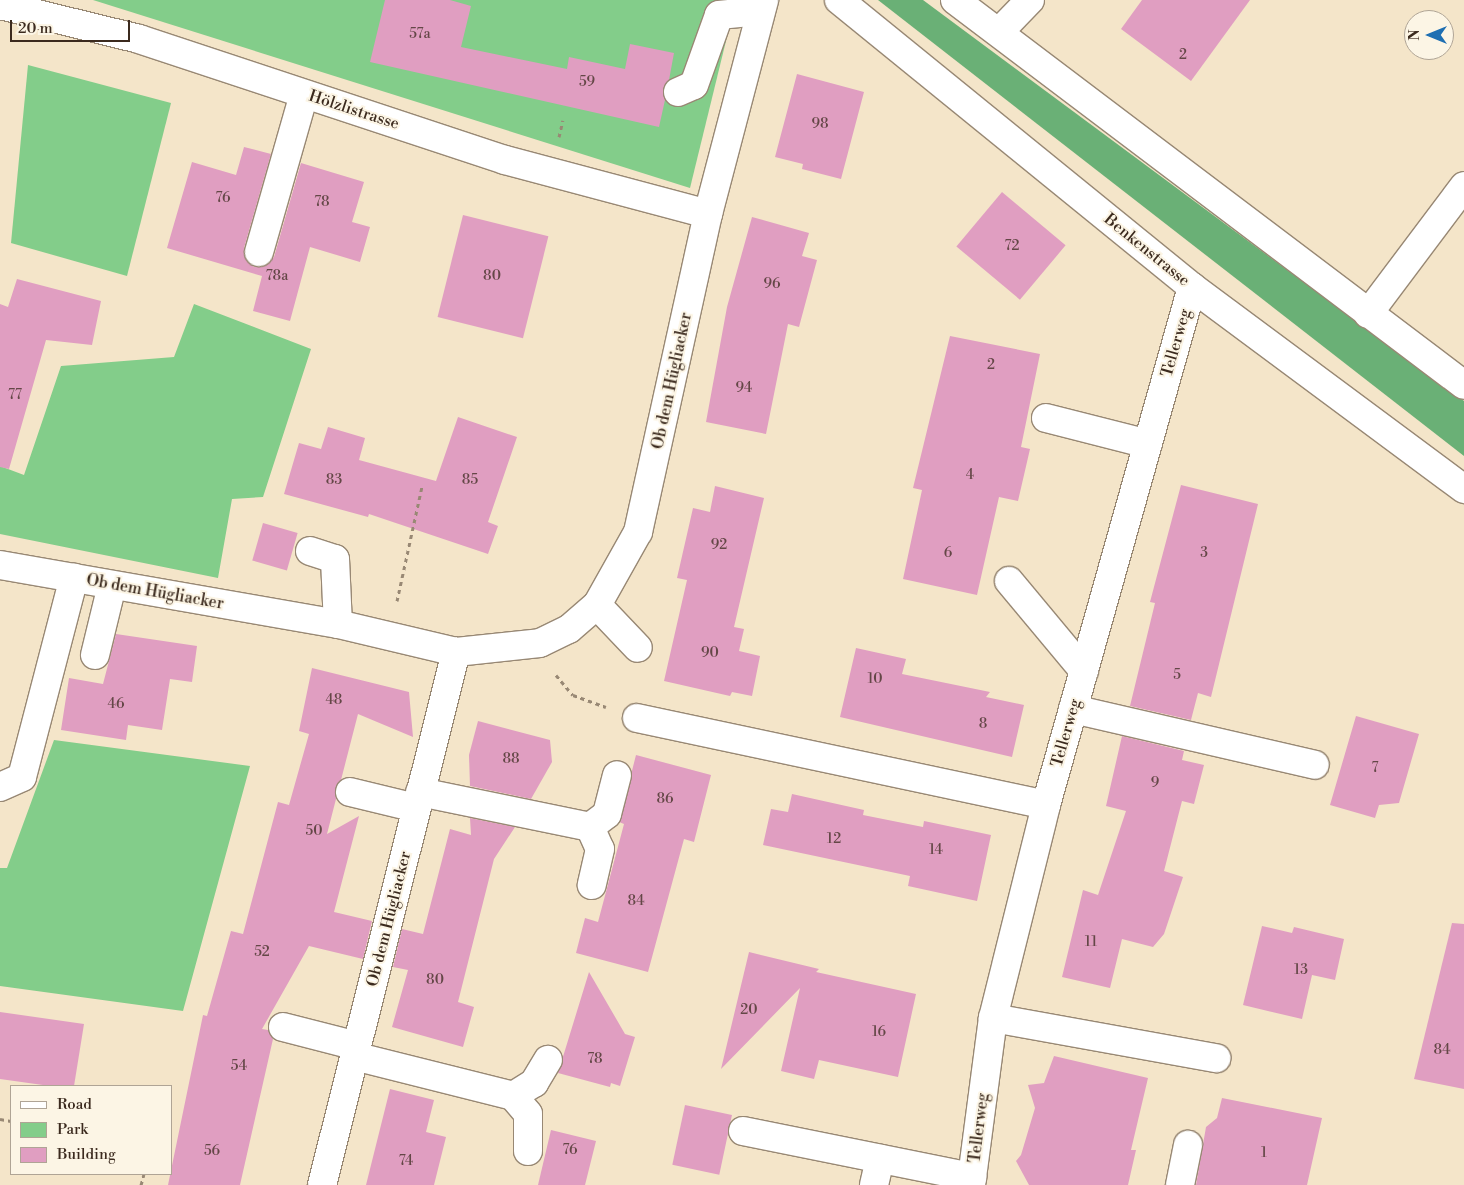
<!DOCTYPE html>
<meta charset="utf-8">
<style>
body{margin:0}
#map{position:relative;width:1464px;height:1185px;overflow:hidden;background:#f4e5c9;font-family:"Libre Bodoni",serif}
div>[style]{position:absolute}
[style*='--x']{left:calc(var(--x)*1px);top:calc(var(--y)*1px);width:calc(var(--w)*1px);rotate:calc(var(--a)*1deg)}
.green>*{inset:0;background:#83cd8a}
.forest>*{inset:0;background:#6ab076}
.building>*{inset:0;background:#e09ec1;transform-origin:0 0}
.path>*{height:3px;margin-top:-1.5px;transform-origin:0;background:repeating-linear-gradient(90deg,#988874 0 4px,transparent 0 8px)}
.roads{filter:drop-shadow(1px 0 #988874) drop-shadow(-1px 0 #988874) drop-shadow(0 1px #988874) drop-shadow(0 -1px #988874)}
.minor>*{height:28px;margin:-14px;padding:0 14px;transform-origin:14px;border-radius:14px;background:#fff}
span{translate:-50% -50%;white-space:nowrap;text-align:center;line-height:1.15;-webkit-text-stroke:4px #fcf5e5;paint-order:stroke}
.number-label{font-size:14px;color:#644747}
.number-label span{-webkit-text-stroke-width:0}
.street-label{font-size:16px;color:#3b2a1e}
.legend{position:absolute;left:10px;top:1085px;width:162px;height:90px;box-sizing:border-box;background:#fcf5e5;border:1px solid #afa495;margin:0;padding:6px 9px;list-style:none;font-size:15px;color:#3b2a1e}
.legend li{display:flex;align-items:center;gap:10px;height:25px}
.legend b{width:25px;border:1px solid #afa495}
.north{position:absolute;left:1404px;top:10px;width:50px;height:50px;box-sizing:border-box;background:#fcf5e5;border:1px solid #afa495;border-radius:50%;rotate:270deg;font-size:14px;font-weight:700;line-height:20px;text-align:center;color:#3b2a1e}
.north::after{content:'';display:block;margin:auto;width:18px;height:22px;background:#1f6fb2;clip-path:polygon(50% 0,100% 100%,50% 72%,0 100%)}
.scale{position:absolute;left:10px;top:20px;width:120px;height:22px;box-sizing:border-box;border:2px solid #3b2a1e;border-top:0;padding-left:6px;font-size:15px;line-height:18px;white-space:nowrap;color:#3b2a1e;-webkit-text-stroke:4px #fcf5e5;paint-order:stroke}
</style>
<div id="map">
<div class="green">
<i style="clip-path:polygon(93px 0,736px 0,690px 188px)"></i>
<i style="clip-path:polygon(28px 65px,171px 103px,127px 276px,11px 243px)"></i>
<i style="clip-path:polygon(194px 304px,311px 349px,263px 497px,232px 499px,218px 578px,0 534px,0 466px,24px 475px,61px 366px,174px 357px)"></i>
<i style="clip-path:polygon(54px 740px,250px 766px,183px 1011px,0 986px,0 868px,7px 868px)"></i>
</div>
<div class="forest">
<i style="clip-path:polygon(878px 0,923px 0,1464px 401px,1464px 456px)"></i>
</div>
<div class="building">
<i style="clip-path:polygon(385px 0,450px 0,471px 6px,461px 47px,567px 69px,569px 57px,625px 69px,630px 44px,674px 53px,669px 80px,663px 90px,665px 100px,659px 127px,370px 62px)"></i>
<i style="clip-path:polygon(1142px 0,1250px 0,1191px 81px,1121px 29px)"></i>
<i style="clip-path:polygon(797px 74px,864px 92px,841px 179px,802px 169px,803px 164px,775px 157px)"></i>
<i style="clip-path:polygon(244px 147px,271px 154px,244px 248px,244px 256px,254px 267px,263px 267px,274px 257px,301px 163px,364px 182px,352px 222px,370px 227px,360px 262px,310px 247px,290px 321px,253px 311px,262px 276px,167px 248px,192px 162px,236px 175px)"></i>
<i style="left:1002px;top:192px;width:83px;height:71px;rotate:40deg"></i>
<i style="left:463px;top:215px;width:88px;height:105px;rotate:14deg"></i>
<i style="clip-path:polygon(752px 217px,809px 233px,802px 256px,817px 260px,799px 327px,788px 324px,766px 434px,706px 422px,727px 307px)"></i>
<i style="clip-path:polygon(17px 279px,101px 301px,92px 345px,46px 340px,9px 469px,0 467px,0 304px,8px 307px)"></i>
<i style="clip-path:polygon(950px 336px,1040px 354px,1021px 447px,1030px 449px,1018px 501px,999px 497px,977px 595px,903px 579px,922px 490px,913px 488px)"></i>
<i style="clip-path:polygon(458px 417px,517px 437px,488px 522px,498px 526px,488px 554px,369px 514px,368px 517px,284px 494px,299px 443px,321px 449px,328px 427px,365px 438px,359px 460px,436px 481px)"></i>
<i style="clip-path:polygon(1181px 485px,1258px 504px,1211px 697px,1198px 693px,1191px 720px,1130px 706px,1155px 603px,1150px 602px)"></i>
<i style="clip-path:polygon(715px 486px,764px 498px,734px 627px,744px 629px,739px 651px,760px 656px,752px 696px,732px 692px,730px 696px,664px 681px,687px 580px,677px 578px,693px 508px,710px 512px)"></i>
<i style="left:263px;top:523px;width:36px;height:39px;rotate:16deg"></i>
<i style="clip-path:polygon(116px 634px,197px 646px,192px 682px,170px 679px,162px 730px,128px 725px,126px 740px,61px 730px,69px 678px,103px 684px)"></i>
<i style="clip-path:polygon(856px 648px,906px 659px,902px 674px,990px 692px,986px 697px,1024px 705px,1012px 757px,840px 717px)"></i>
<i style="clip-path:polygon(312px 668px,409px 692px,413px 737px,358px 714px,341px 780px,335px 789px,336px 799px,327px 834px,359px 816px,334px 912px,372px 921px,363px 959px,309px 946px,262px 1029px,268px 1030px,273px 1039px,240px 1185px,168px 1185px,203px 1015px,207px 1016px,231px 931px,243px 934px,278px 802px,289px 805px,309px 734px,299px 731px)"></i>
<i style="clip-path:polygon(1356px 716px,1419px 734px,1399px 803px,1379px 805px,1375px 818px,1330px 805px)"></i>
<i style="clip-path:polygon(478px 721px,550px 740px,552px 762px,531px 799px,470px 786px,469px 755px)"></i>
<i style="clip-path:polygon(1122px 736px,1184px 751px,1182px 760px,1204px 765px,1194px 804px,1182px 801px,1164px 871px,1183px 877px,1164px 934px,1153px 947px,1122px 939px,1110px 988px,1062px 977px,1083px 890px,1098px 895px,1126px 811px,1106px 806px)"></i>
<i style="clip-path:polygon(636px 755px,711px 775px,694px 842px,684px 839px,648px 972px,576px 953px,585px 918px,598px 922px,624px 824px,619px 822px)"></i>
<i style="clip-path:polygon(792px 794px,864px 810px,863px 815px,923px 827px,924px 821px,991px 835px,977px 901px,908px 886px,910px 876px,763px 845px,771px 809px,788px 812px)"></i>
<i style="clip-path:polygon(470px 818px,515px 827px,494px 859px,458px 1002px,474px 1007px,463px 1047px,392px 1027px,408px 970px,393px 967px,402px 929px,423px 934px,450px 829px,471px 835px)"></i>
<i style="clip-path:polygon(1452px 923px,1464px 924px,1464px 1089px,1414px 1079px)"></i>
<i style="clip-path:polygon(1262px 926px,1292px 933px,1294px 927px,1344px 939px,1335px 980px,1312px 975px,1302px 1019px,1243px 1005px)"></i>
<i style="clip-path:polygon(749px 952px,819px 969px,816px 972px,916px 994px,898px 1077px,819px 1060px,814px 1079px,781px 1071px,800px 988px,721px 1069px)"></i>
<i style="clip-path:polygon(589px 972px,625px 1034px,635px 1037px,620px 1086px,611px 1083px,610px 1087px,558px 1073px)"></i>
<i style="clip-path:polygon(0 1012px,84px 1024px,74px 1086px,50px 1086px,0 1079px)"></i>
<i style="clip-path:polygon(1054px 1056px,1148px 1078px,1131px 1150px,1136px 1150px,1128px 1185px,1029px 1185px,1016px 1161px,1021px 1155px,1035px 1108px,1028px 1085px,1044px 1083px)"></i>
<i style="clip-path:polygon(390px 1089px,434px 1100px,426px 1132px,446px 1137px,434px 1185px,366px 1185px)"></i>
<i style="clip-path:polygon(1222px 1098px,1322px 1118px,1307px 1185px,1196px 1185px,1206px 1127px,1217px 1118px)"></i>
<i style="left:685px;top:1105px;width:48px;height:61px;rotate:12deg"></i>
<i style="clip-path:polygon(551px 1130px,596px 1141px,585px 1185px,538px 1185px)"></i>
</div>
<div class="path">
<i style="--x:559;--y:137;--w:17;--a:-77"></i>
<i style="--x:397;--y:601;--w:118;--a:-77.7"></i>
<i style="--x:556;--y:675;--w:26;--a:50"></i>
<i style="--x:573;--y:695;--w:35;--a:20"></i>
<i style="--x:0;--y:1119;--w:11;--a:10"></i>
<i style="--x:141;--y:1185;--w:11;--a:-75"></i>
</div>
<div class="roads">
<div class="minor">
<i style="--x:839;--y:0;--w:455;--a:39.1"></i>
<i style="--x:1192;--y:287;--w:339;--a:36.6"></i>
<i style="--x:955;--y:0;--w:638;--a:37.1"></i>
<i style="--x:0;--y:5;--w:143;--a:13.7"></i>
<i style="--x:139;--y:39;--w:385;--a:18.3"></i>
<i style="--x:505;--y:160;--w:210;--a:14.9"></i>
<i style="--x:1000;--y:31;--w:43;--a:-45.9"></i>
<i style="--x:678;--y:92;--w:17;--a:-24"></i>
<i style="--x:694;--y:85;--w:74;--a:-70.3"></i>
<i style="--x:719;--y:15;--w:41;--a:-5.6"></i>
<i style="--x:259;--y:252;--w:164;--a:-74.1"></i>
<i style="--x:1368;--y:314;--w:160;--a:-53.1"></i>
<i style="--x:1046;--y:418;--w:105;--a:14.3"></i>
<i style="--x:310;--y:551;--w:26;--a:18"></i>
<i style="--x:335;--y:559;--w:65;--a:87.4"></i>
<i style="--x:0;--y:565;--w:343;--a:9.9"></i>
<i style="--x:338;--y:624;--w:121;--a:13.3"></i>
<i style="--x:456;--y:652;--w:84;--a:-6.1"></i>
<i style="--x:540;--y:643;--w:32;--a:-26"></i>
<i style="--x:569;--y:629;--w:37;--a:-41"></i>
<i style="--x:597;--y:605;--w:84;--a:-60.7"></i>
<i style="--x:638;--y:532;--w:326;--a:-77.6"></i>
<i style="--x:708;--y:214;--w:221;--a:-75.3"></i>
<i style="--x:1009;--y:581;--w:117;--a:50.2"></i>
<i style="--x:597;--y:605;--w:59;--a:46.4"></i>
<i style="--x:95;--y:655;--w:72;--a:-76.3"></i>
<i style="--x:1073;--y:709;--w:248;--a:13"></i>
<i style="--x:637;--y:718;--w:418;--a:12"></i>
<i style="--x:0;--y:787;--w:24;--a:-24"></i>
<i style="--x:22;--y:777;--w:206;--a:-75.4"></i>
<i style="--x:350;--y:792;--w:68;--a:13.6"></i>
<i style="--x:420;--y:792;--w:174;--a:11.6"></i>
<i style="--x:590;--y:827;--w:21;--a:-37"></i>
<i style="--x:607;--y:814;--w:40;--a:-75.6"></i>
<i style="--x:590;--y:827;--w:24;--a:66"></i>
<i style="--x:600;--y:849;--w:37;--a:103"></i>
<i style="--x:993;--y:1018;--w:227;--a:10.2"></i>
<i style="--x:283;--y:1027;--w:76;--a:14.4"></i>
<i style="--x:354;--y:1056;--w:164;--a:14.1"></i>
<i style="--x:513;--y:1096;--w:25;--a:-32"></i>
<i style="--x:534;--y:1083;--w:27;--a:-59"></i>
<i style="--x:513;--y:1096;--w:23;--a:50"></i>
<i style="--x:528;--y:1114;--w:37;--a:90"></i>
<i style="--x:743;--y:1131;--w:234;--a:11.4"></i>
<i style="--x:322;--y:1185;--w:550;--a:-75.89"></i>
<i style="--x:874;--y:1185;--w:27;--a:-77"></i>
<i style="--x:971;--y:1185;--w:168;--a:-82.5"></i>
<i style="--x:993;--y:1018;--w:219;--a:-76"></i>
<i style="--x:1046;--y:805;--w:538;--a:-74.26"></i>
<i style="--x:1180;--y:1185;--w:41;--a:-78.7"></i>
</div>
</div>
<div class="number-label">
<span style="left:420px;top:34px">57a</span>
<span style="left:1183px;top:55px">2</span>
<span style="left:587px;top:82px">59</span>
<span style="left:820px;top:124px">98</span>
<span style="left:223px;top:198px">76</span>
<span style="left:322px;top:202px">78</span>
<span style="left:1012px;top:246px">72</span>
<span style="left:277px;top:276px">78a</span>
<span style="left:492px;top:276px">80</span>
<span style="left:772px;top:284px">96</span>
<span style="left:991px;top:365px">2</span>
<span style="left:744px;top:388px">94</span>
<span style="left:15px;top:395px">77</span>
<span style="left:970px;top:475px">4</span>
<span style="left:334px;top:480px">83</span>
<span style="left:470px;top:480px">85</span>
<span style="left:719px;top:545px">92</span>
<span style="left:948px;top:553px">6</span>
<span style="left:1204px;top:553px">3</span>
<span style="left:710px;top:653px">90</span>
<span style="left:1177px;top:675px">5</span>
<span style="left:875px;top:679px">10</span>
<span style="left:334px;top:700px">48</span>
<span style="left:116px;top:704px">46</span>
<span style="left:983px;top:724px">8</span>
<span style="left:511px;top:759px">88</span>
<span style="left:1375px;top:768px">7</span>
<span style="left:1155px;top:783px">9</span>
<span style="left:665px;top:799px">86</span>
<span style="left:314px;top:831px">50</span>
<span style="left:834px;top:839px">12</span>
<span style="left:936px;top:850px">14</span>
<span style="left:636px;top:901px">84</span>
<span style="left:1091px;top:942px">11</span>
<span style="left:262px;top:952px">52</span>
<span style="left:1301px;top:970px">13</span>
<span style="left:435px;top:980px">80</span>
<span style="left:749px;top:1010px">20</span>
<span style="left:879px;top:1032px">16</span>
<span style="left:1442px;top:1050px">84</span>
<span style="left:595px;top:1059px">78</span>
<span style="left:239px;top:1066px">54</span>
<span style="left:570px;top:1150px">76</span>
<span style="left:212px;top:1151px">56</span>
<span style="left:1264px;top:1153px">1</span>
<span style="left:406px;top:1161px">74</span>
</div>
<div class="street-label">
<span style="left:354px;top:110px;rotate:18deg">Hölzlistrasse</span>
<span style="left:1147px;top:250px;rotate:39deg">Benkenstrasse</span>
<span style="left:1176px;top:343px;rotate:-74deg">Tellerweg</span>
<span style="left:672px;top:381px;rotate:-78deg">Ob dem Hügliacker</span>
<span style="left:155px;top:592px;rotate:10deg">Ob dem Hügliacker</span>
<span style="left:1066px;top:733px;rotate:-74deg">Tellerweg</span>
<span style="left:389px;top:919px;rotate:-76deg">Ob dem Hügliacker</span>
<span style="left:979px;top:1128px;rotate:-83deg">Tellerweg</span>
</div>
<ul class="legend">
<li><b style="height:6px;background:#fff"></b>Road</li>
<li><b style="height:14px;background:#83cd8a"></b>Park</li>
<li><b style="height:14px;background:#e09ec1"></b>Building</li>
</ul>
<div class="north">N</div>
<div class="scale">20 m</div>
</div>
